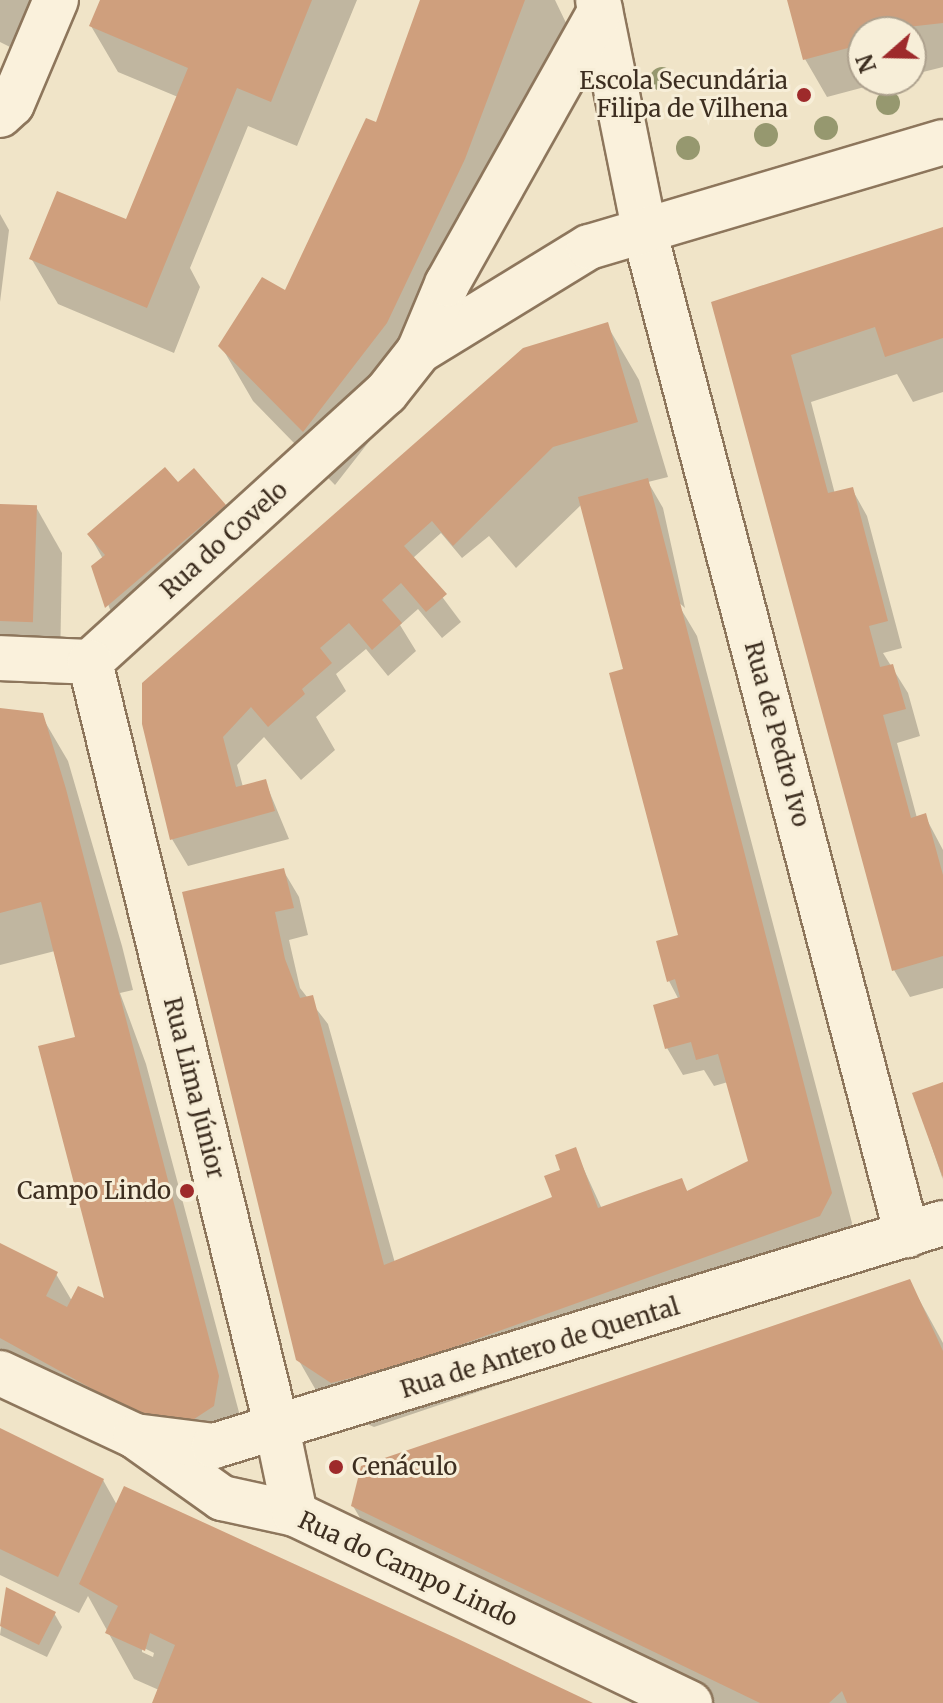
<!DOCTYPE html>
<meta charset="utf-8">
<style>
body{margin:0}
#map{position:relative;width:943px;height:1703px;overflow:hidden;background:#f0e4c8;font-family:Merriweather,serif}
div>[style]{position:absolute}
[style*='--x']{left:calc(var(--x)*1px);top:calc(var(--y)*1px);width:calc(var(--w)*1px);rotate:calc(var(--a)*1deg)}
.shadow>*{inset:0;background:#0003}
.building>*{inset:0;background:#cf9f7d;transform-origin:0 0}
.roads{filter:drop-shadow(2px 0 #8d765c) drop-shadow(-2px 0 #8d765c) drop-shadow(0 2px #8d765c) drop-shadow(0 -2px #8d765c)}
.minor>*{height:44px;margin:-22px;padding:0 22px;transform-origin:22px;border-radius:22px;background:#faf1dc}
.tertiary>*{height:44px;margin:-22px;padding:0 22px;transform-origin:22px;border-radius:22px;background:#faf1dc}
.trees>*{width:24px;height:24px;margin:-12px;border-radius:50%;background:#96986f}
.dots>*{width:22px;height:22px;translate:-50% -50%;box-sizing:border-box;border:4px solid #f7eed8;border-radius:50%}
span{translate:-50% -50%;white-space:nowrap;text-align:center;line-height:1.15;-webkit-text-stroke:6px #f7eed8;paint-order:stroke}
.poi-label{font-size:24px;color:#3d2e20}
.right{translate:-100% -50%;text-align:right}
.left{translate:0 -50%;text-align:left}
.street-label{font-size:24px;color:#3d2e20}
.north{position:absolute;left:847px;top:16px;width:80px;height:80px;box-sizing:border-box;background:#f7eed8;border:2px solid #ada18e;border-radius:50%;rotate:250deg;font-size:22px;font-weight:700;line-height:32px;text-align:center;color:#3d2e20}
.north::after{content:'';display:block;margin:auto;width:28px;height:36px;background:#9e2a2b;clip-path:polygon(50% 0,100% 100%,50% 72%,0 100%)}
</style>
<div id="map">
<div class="shadow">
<i style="clip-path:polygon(0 0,71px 0,22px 53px,0 42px)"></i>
<i style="clip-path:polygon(102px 0,357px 0,297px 146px,248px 126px,190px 268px,200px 287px,174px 353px,58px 304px,31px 258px,132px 224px,178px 97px,118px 72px,91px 26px)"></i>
<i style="clip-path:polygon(422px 0,555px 0,567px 25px,496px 215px,418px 379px,335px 485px,253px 401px,221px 346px,286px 293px,378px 125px)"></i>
<i style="clip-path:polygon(789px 0,943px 0,943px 67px,911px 75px,911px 32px,863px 32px,863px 80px,891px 80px,827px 97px,805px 59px)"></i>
<i style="clip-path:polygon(0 214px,9px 230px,0 302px)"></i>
<i style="clip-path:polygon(943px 230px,943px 392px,913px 402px,897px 374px,811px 402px,835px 494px,852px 489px,867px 516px,902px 648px,883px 653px,908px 693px,920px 736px,897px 743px,917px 818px,925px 816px,943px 850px,943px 988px,910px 997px,894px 970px,733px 374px)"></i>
<i style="clip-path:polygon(607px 325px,639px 380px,668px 477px,648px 482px,663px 508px,685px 608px,675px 599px,697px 636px,852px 1223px,842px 1254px,523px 1354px,531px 1374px,374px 1427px,325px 1406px,298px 1359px,185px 893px,283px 870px,299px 897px,308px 935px,289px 940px,300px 988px,328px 1024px,395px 1263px,554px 1198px,575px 1150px,602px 1209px,681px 1180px,688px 1193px,751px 1162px,728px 1082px,714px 1086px,704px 1070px,683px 1075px,667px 1048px,679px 1000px,669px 981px,680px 937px,626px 671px,582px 504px,516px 568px,489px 536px,462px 558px,441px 533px,413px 558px,461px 622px,442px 638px,418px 609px,400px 625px,416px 651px,388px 676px,366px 649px,336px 674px,346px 691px,316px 717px,335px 750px,301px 780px,264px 737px,237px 765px,243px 787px,265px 781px,289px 839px,188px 866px,172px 839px,142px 701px)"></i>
<i style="clip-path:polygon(183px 492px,224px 506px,232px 520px,114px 620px,94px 567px,103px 559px,89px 534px)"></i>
<i style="clip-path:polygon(0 506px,36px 507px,62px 553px,60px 667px,0 666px)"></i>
<i style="clip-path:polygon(0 712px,41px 715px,68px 761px,122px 946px,133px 990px,120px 993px,146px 1064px,240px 1416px,196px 1463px,0 1358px,0 1249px,56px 1274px,72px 1301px,106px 1301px,78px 1038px,55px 951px,0 965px)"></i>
<i style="clip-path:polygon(943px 1084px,941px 1170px,943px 1180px,914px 1094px)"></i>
<i style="clip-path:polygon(909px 1281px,943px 1343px,943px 1703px,694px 1703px,380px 1552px,353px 1506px)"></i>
<i style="clip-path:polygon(evenodd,0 1430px,103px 1480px,117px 1505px,589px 1703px,154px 1703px,159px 1690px,134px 1679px,88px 1596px,79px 1613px,0 1575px,0 1430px,142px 1647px,154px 1653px,153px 1657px,142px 1652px,142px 1647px)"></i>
<i style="clip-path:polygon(7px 1590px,54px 1613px,62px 1627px,47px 1657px,0 1635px)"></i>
</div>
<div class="building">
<i style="clip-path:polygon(100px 0,312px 0,271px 102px,237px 88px,147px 308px,29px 259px,57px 191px,126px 219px,188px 68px,89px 26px)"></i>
<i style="clip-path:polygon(420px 0,525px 0,465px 159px,387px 323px,303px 432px,218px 346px,262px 277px,285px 290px,366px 118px,376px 122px)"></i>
<i style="clip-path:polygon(787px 0,943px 0,943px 23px,863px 32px,863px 44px,803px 60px)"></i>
<i style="clip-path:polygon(943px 227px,943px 338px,885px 357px,875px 327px,791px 355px,828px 493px,853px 487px,888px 621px,869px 626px,880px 667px,893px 664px,906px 709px,883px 715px,911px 818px,926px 813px,943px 875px,943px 956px,892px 971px,711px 302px)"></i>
<i style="clip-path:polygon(608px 322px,638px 422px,553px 447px,453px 546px,432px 521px,404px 546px,447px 594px,426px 612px,401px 583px,382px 600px,402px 623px,372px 650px,349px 623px,320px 648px,332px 663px,302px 689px,305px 694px,268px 727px,251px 707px,223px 737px,236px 787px,266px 779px,275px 811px,170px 840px,142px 724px,142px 683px,523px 348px)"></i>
<i style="clip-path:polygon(165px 467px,178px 482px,194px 468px,226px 505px,105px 608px,91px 566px,105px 555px,87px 534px)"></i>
<i style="clip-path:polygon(648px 478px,832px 1193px,820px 1216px,407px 1364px,331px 1383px,296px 1360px,182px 892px,284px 868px,294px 908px,275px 912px,285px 959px,300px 998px,313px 995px,384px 1265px,552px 1197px,544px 1176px,560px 1170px,555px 1155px,576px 1147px,598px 1208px,682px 1178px,687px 1191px,748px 1161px,718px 1054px,696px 1060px,691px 1042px,665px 1049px,653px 1005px,680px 997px,675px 979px,667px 982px,656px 941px,678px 935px,609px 673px,623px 669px,578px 497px)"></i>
<i style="left:0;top:504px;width:37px;height:117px;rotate:2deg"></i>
<i style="clip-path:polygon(0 708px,43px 713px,66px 789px,219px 1376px,214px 1406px,188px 1423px,145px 1418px,0 1338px,0 1243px,58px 1272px,46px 1296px,67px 1307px,78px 1286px,104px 1298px,38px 1046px,75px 1037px,41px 902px,0 913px)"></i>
<i style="clip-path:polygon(943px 1082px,943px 1178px,912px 1093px)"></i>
<i style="clip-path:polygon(910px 1279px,943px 1351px,943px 1703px,847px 1703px,842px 1691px,829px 1703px,760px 1703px,351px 1506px,361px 1466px)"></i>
<i style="clip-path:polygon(0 1428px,104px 1479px,58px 1577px,0 1549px)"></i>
<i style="clip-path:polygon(124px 1486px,456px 1638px,593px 1703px,152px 1703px,175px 1645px,150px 1633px,145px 1651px,105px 1633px,118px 1606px,79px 1584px)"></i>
<i style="clip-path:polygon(6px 1587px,56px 1612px,39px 1645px,0 1626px)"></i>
</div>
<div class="roads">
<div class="minor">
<i style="--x:598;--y:0;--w:239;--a:78.6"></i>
<i style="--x:645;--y:234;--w:1035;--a:75.33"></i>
<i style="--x:0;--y:115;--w:16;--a:-43"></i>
<i style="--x:12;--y:104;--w:113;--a:-67.1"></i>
<i style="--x:419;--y:351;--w:199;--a:-31.5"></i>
<i style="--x:589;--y:247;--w:369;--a:-16.5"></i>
<i style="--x:0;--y:658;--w:90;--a:2.5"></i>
<i style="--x:90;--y:662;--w:400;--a:-42.3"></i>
<i style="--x:386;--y:393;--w:53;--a:-51.8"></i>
<i style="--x:419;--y:351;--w:73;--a:-67.3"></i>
<i style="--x:447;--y:284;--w:313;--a:-60.7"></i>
<i style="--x:90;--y:662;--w:788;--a:76.28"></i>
</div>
<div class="tertiary">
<i style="--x:0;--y:1373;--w:149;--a:25"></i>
<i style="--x:135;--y:1436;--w:107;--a:35.5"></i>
<i style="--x:222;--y:1498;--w:75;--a:12.4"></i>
<i style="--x:295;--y:1514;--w:438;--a:25.6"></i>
<i style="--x:277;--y:1428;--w:88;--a:78.2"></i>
<i style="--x:135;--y:1436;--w:80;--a:7.2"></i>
<i style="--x:214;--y:1446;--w:762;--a:-17.01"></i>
</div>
</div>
<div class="trees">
<i style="left:662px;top:79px"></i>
<i style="left:888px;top:103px"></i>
<i style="left:826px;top:128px"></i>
<i style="left:766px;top:135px"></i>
<i style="left:688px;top:148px"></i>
</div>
<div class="dots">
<i style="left:804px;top:95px;background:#9e2a2b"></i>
<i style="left:187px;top:1191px;background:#9e2a2b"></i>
<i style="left:336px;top:1467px;background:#9e2a2b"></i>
</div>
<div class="poi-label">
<span class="right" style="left:788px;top:95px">Escola Secundária<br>Filipa de Vilhena</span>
<span class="right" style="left:171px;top:1191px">Campo Lindo</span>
<span class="left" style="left:352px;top:1467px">Cenáculo</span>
</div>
<div class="street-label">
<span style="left:224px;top:540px;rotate:-42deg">Rua do Covelo</span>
<span style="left:777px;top:734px;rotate:75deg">Rua de Pedro Ivo</span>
<span style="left:194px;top:1088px;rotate:76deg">Rua Lima Júnior</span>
<span style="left:540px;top:1348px;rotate:-17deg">Rua de Antero de Quental</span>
<span style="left:408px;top:1569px;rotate:25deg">Rua do Campo Lindo</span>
</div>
<div class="north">N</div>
</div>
